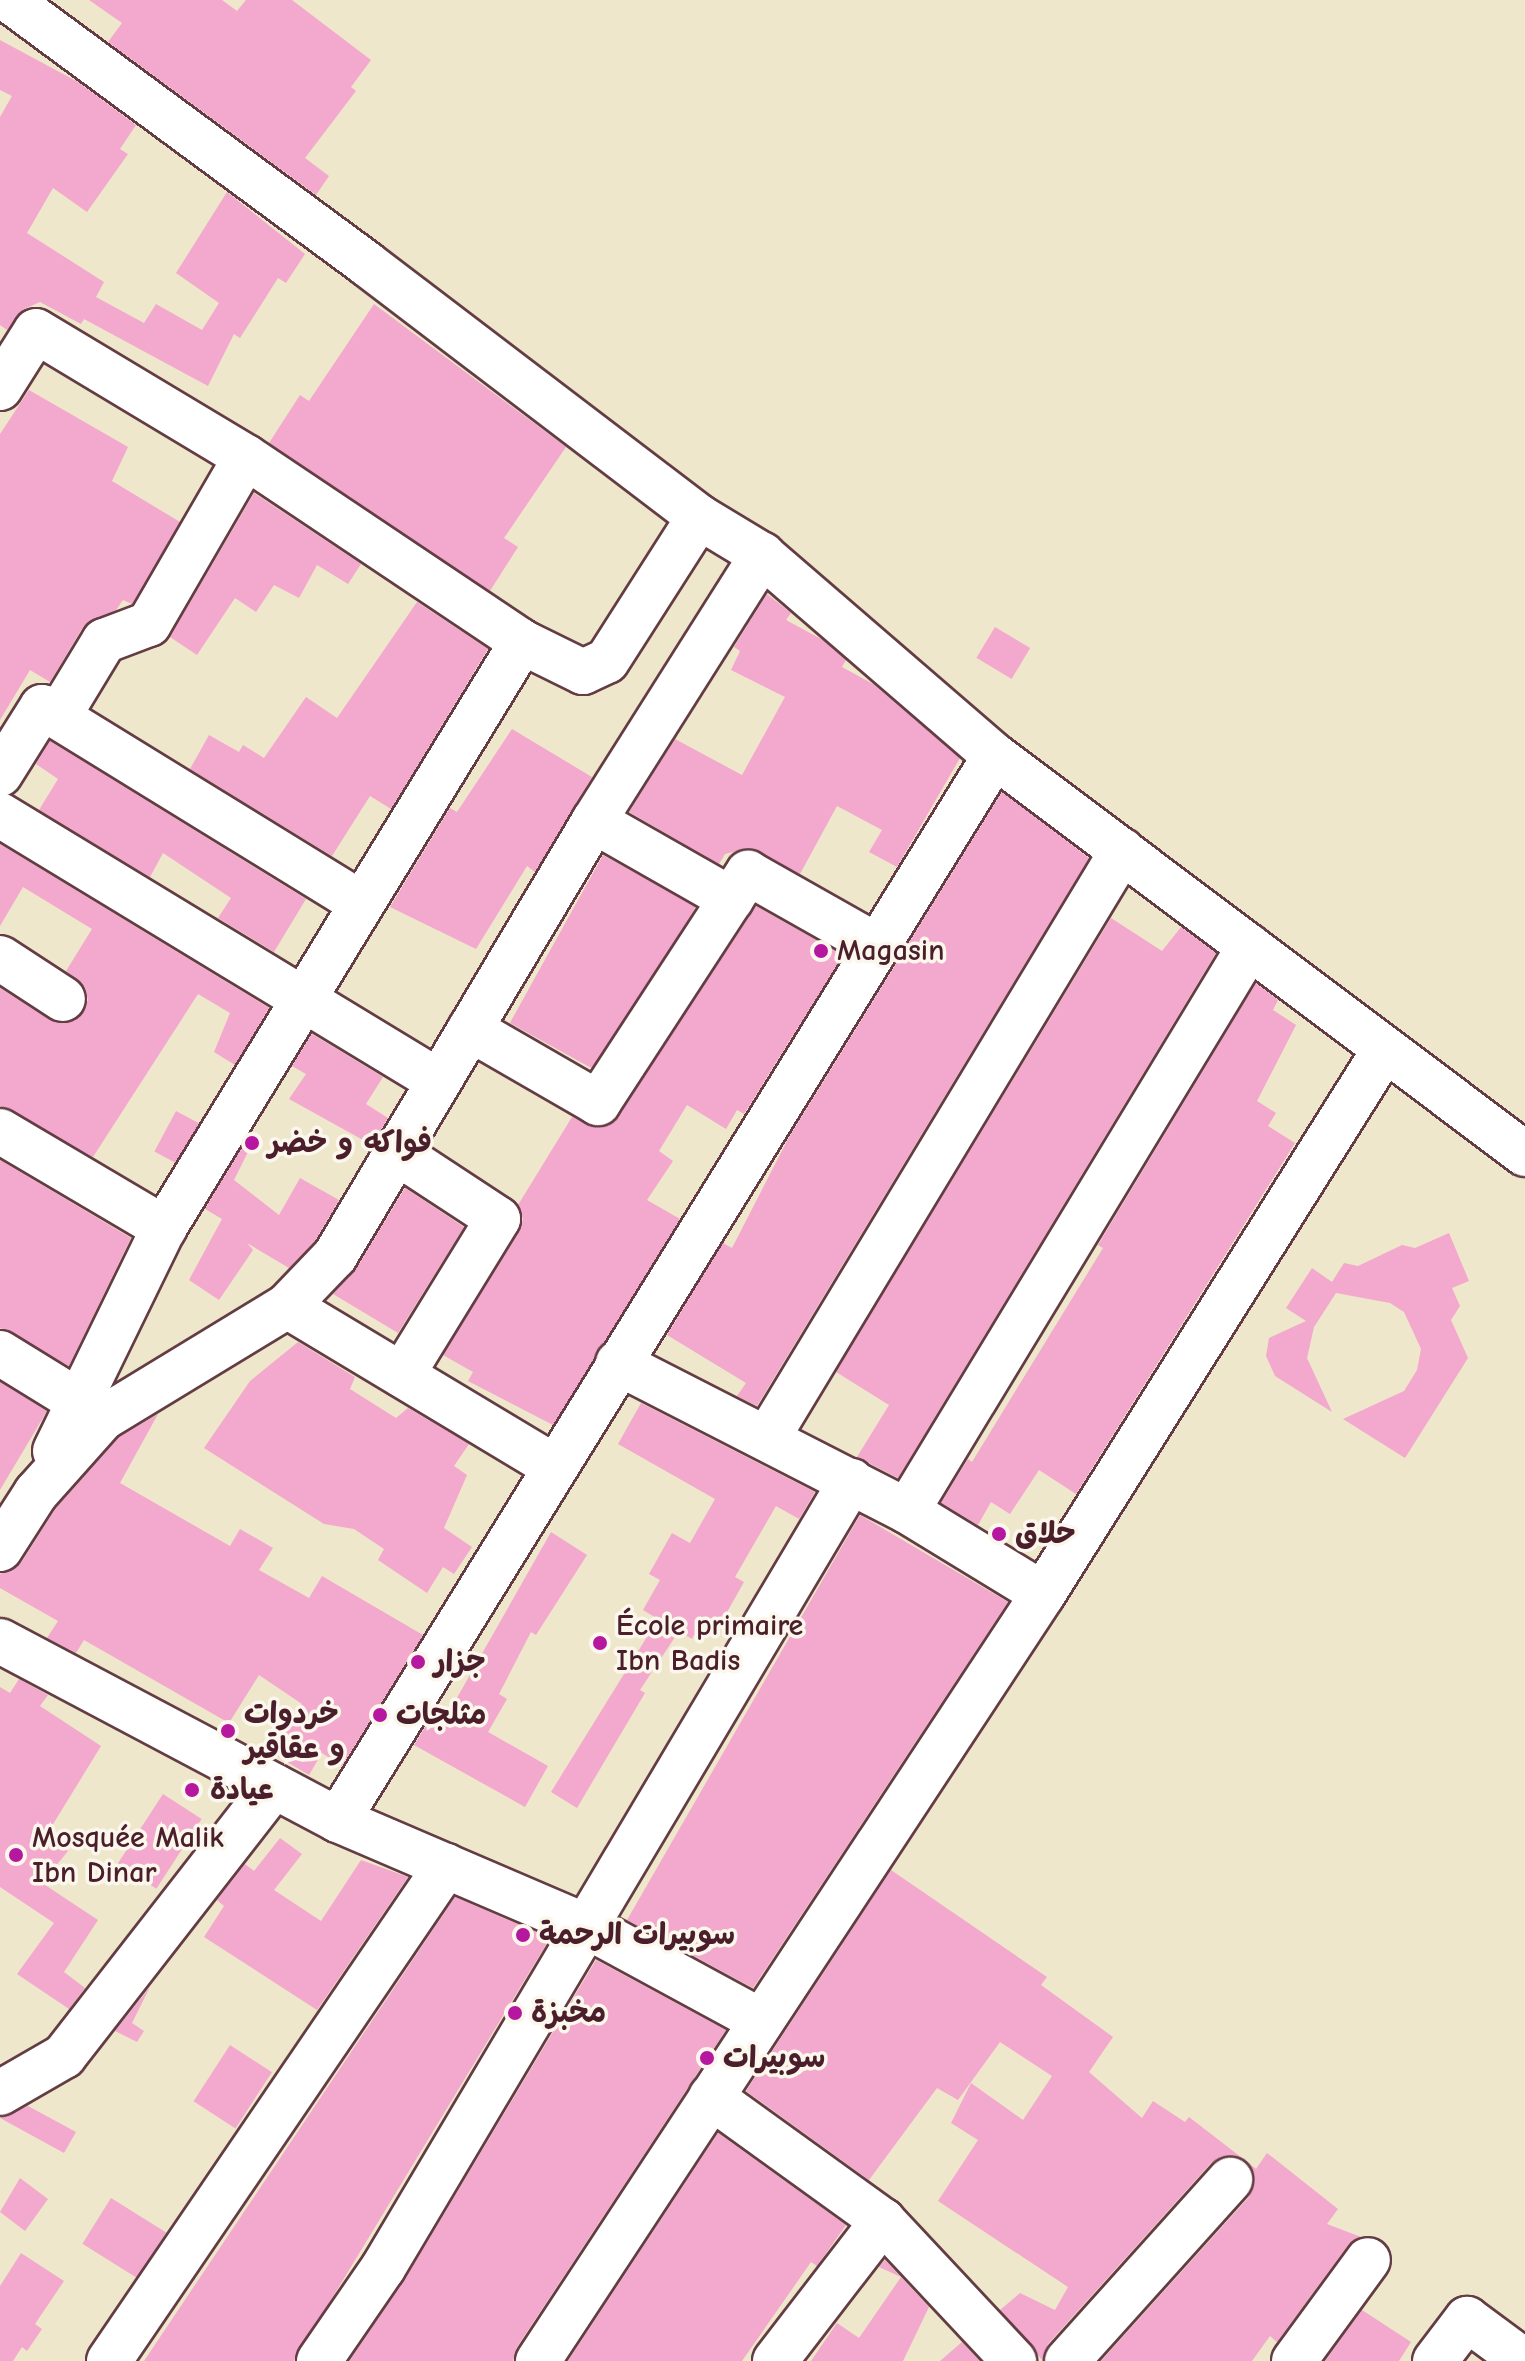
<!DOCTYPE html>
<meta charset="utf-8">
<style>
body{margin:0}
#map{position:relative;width:1525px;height:2361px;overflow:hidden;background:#efe7cb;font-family:"Comic Neue","Playpen Sans Arabic",sans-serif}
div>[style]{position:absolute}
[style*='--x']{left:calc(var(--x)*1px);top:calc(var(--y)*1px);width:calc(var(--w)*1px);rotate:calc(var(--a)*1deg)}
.building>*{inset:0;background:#f3a8cd;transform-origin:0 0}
.roads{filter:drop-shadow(2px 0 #633d43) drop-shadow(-2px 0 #633d43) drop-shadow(0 2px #633d43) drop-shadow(0 -2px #633d43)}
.minor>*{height:44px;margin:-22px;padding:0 22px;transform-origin:22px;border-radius:22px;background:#fff}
.dots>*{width:22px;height:22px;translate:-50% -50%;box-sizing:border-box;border:4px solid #fbf7ec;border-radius:50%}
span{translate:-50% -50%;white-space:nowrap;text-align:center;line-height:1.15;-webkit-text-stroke:7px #fbf7ec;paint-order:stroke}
.poi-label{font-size:30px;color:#4a1f2b;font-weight:700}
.left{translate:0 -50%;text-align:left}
</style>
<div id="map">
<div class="building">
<i style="clip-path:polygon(89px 0,222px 0,237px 11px,246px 0,292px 0,371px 60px,351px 87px,356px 91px,305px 158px,329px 176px,316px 195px,108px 42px,122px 23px)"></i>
<i style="clip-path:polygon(0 40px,78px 82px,136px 125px,120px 149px,128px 154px,87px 212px,53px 188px,27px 233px,104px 282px,96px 297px,144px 323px,156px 304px,202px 330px,219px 303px,176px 273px,227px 192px,305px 254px,286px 283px,278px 278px,240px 338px,234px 334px,208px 386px,84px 319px,81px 324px,40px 302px,24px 309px,7px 330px,0 325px,0 117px,12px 96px,0 90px)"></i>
<i style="clip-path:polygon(374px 304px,566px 447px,504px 538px,518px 547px,490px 591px,269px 443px,300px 395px,309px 401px)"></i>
<i style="clip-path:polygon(29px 390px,128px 447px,112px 481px,180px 522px,132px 604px,123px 600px,116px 610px,83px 627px,50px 682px,30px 670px,0 720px,0 434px)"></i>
<i style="clip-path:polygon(254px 493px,361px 564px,348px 584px,317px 565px,299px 598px,274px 585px,256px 612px,235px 598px,197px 655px,170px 637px)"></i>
<i style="clip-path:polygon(767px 594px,791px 613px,786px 620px,823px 640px,846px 660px,842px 667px,873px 684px,960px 758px,897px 867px,869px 852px,882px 830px,837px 806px,800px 874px,749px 848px,725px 854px,719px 864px,629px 812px,675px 739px,742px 775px,785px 697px,731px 670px,740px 651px,734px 647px)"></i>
<i style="clip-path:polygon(417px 602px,488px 649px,391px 809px,370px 796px,332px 856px,190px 769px,209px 735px,239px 752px,243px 745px,264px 758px,306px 697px,337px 718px)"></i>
<i style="left:995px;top:627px;width:41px;height:36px;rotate:31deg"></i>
<i style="clip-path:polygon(512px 729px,592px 777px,535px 872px,527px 866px,476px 949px,390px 907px,450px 808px,457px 812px)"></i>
<i style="clip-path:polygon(50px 741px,306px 899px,274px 952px,218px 918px,231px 898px,163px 853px,150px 877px,39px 810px,58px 779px,36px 764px)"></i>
<i style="clip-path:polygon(1002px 792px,1089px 858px,757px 1406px,737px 1396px,746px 1383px,667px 1335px,723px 1243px,732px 1248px,788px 1139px)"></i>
<i style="clip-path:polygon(0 844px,269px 1008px,235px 1065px,214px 1052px,230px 1013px,198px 994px,93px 1157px,0 1106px,0 988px,50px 1020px,75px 1021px,88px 1000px,85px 987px,66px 971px,92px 929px,23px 887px,0 926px)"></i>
<i style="left:603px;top:855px;width:106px;height:192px;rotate:29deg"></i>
<i style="clip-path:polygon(756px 906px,843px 955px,744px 1114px,737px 1110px,726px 1129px,687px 1105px,659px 1151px,673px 1161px,647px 1200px,680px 1219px,553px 1425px,468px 1381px,473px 1372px,443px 1355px,519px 1232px,523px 1219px,518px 1205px,572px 1117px,598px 1128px,618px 1117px)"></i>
<i style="clip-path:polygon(1111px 918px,1162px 951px,1181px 927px,1216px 953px,898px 1478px,857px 1457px,889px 1405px,836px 1372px)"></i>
<i style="clip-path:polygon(1256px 983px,1278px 1000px,1273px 1010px,1296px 1025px,1257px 1101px,1276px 1113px,1268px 1126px,1295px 1143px,1076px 1494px,1039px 1470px,1010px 1514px,991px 1502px,978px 1525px,941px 1503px,968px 1459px,972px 1462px,1103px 1248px,1098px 1245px)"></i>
<i style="clip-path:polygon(312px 1034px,383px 1077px,366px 1104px,388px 1118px,372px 1145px,289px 1099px,306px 1074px,292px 1066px)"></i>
<i style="left:176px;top:1111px;width:26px;height:46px;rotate:28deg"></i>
<i style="clip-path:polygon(243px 1146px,249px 1150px,234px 1180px,279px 1215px,300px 1178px,339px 1200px,315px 1241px,289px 1268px,247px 1243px,253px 1250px,219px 1300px,189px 1280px,222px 1219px,205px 1209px)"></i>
<i style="clip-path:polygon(0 1160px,131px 1238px,69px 1366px,0 1328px)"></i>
<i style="clip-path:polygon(405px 1188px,464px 1227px,398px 1333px,333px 1294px,356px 1269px)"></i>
<i style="clip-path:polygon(1449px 1233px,1469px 1281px,1452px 1288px,1460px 1306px,1451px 1320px,1468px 1358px,1405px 1458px,1343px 1419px,1404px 1391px,1417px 1370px,1421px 1349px,1404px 1312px,1390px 1303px,1336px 1293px,1314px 1327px,1307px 1358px,1332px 1412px,1275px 1376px,1266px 1356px,1269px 1338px,1306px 1321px,1286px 1308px,1312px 1268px,1332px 1282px,1344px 1263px,1358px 1266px,1402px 1245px,1415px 1248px)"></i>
<i style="clip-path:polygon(298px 1342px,355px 1377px,350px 1389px,396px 1418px,408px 1408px,469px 1444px,454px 1466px,467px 1475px,444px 1528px,472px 1547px,454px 1574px,443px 1567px,427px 1593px,378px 1560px,384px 1549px,354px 1529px,324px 1524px,204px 1448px,250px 1381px)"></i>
<i style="clip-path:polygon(0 1382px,47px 1411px,0 1490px)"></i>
<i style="clip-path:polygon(641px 1403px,815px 1492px,799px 1519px,776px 1506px,735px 1577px,744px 1582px,718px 1628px,703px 1619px,692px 1639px,679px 1631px,640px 1690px,645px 1693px,577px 1808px,551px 1792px,658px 1619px,643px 1610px,660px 1580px,649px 1574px,672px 1533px,690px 1543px,715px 1499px,618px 1444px)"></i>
<i style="clip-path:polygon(158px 1414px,120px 1483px,230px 1546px,240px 1529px,273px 1548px,259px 1570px,309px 1598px,322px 1576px,423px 1635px,342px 1766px,322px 1753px,309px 1775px,272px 1753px,302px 1704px,259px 1675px,229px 1723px,84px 1640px,76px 1653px,47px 1638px,58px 1621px,0 1588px,0 1574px,21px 1563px,56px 1508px,119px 1437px)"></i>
<i style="clip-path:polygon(860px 1515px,1008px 1602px,753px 1988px,627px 1920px)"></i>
<i style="clip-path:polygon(551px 1532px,587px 1555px,536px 1635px,531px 1632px,499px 1694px,507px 1699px,488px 1732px,548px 1766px,525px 1807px,414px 1745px,430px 1719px,441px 1726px)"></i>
<i style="clip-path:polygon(19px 1679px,48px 1695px,40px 1706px,101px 1746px,47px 1834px,68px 1851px,42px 1883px,98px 1920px,64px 1972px,85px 1988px,69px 2009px,17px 1974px,54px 1923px,0 1887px,0 1687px,10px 1693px)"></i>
<i style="left:163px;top:1794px;width:46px;height:83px;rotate:33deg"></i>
<i style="clip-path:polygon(280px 1838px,302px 1854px,274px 1890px,321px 1921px,361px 1860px,408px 1877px,317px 2010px,204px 1937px,224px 1906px,217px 1900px,245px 1864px,254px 1871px)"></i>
<i style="clip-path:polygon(891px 1870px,1047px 1977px,1041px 1985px,1113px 2037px,1089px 2072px,1142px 2118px,1153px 2101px,1185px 2122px,1189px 2117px,1246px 2161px,1223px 2156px,1211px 2163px,1048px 2344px,1043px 2361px,1000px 2310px,1020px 2293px,1055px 2310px,1068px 2287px,938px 2201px,978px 2140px,951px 2123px,971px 2083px,1023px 2120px,1052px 2076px,1000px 2042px,958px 2100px,937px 2088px,869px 2180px,746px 2091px)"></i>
<i style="clip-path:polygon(455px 1897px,550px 1938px,294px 2361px,144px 2361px)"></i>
<i style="clip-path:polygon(596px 1960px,726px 2030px,517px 2347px,513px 2361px,349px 2361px,404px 2281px)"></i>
<i style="clip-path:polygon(150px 1987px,132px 2023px,144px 2031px,137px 2042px,115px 2031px)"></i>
<i style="left:230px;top:2045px;width:50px;height:67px;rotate:33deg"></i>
<i style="clip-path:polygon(28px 2106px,76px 2132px,64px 2153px,0 2118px)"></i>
<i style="clip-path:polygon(718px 2133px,846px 2225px,817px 2266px,811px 2262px,742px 2361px,568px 2361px)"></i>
<i style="clip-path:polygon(1267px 2153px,1338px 2209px,1327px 2224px,1361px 2237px,1348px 2245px,1277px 2342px,1270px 2336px,1252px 2361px,1101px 2361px,1249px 2197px,1254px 2173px,1246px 2161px,1256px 2169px)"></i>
<i style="clip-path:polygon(20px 2178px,48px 2199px,25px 2231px,0 2212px)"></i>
<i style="left:111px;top:2198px;width:65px;height:54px;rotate:32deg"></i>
<i style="clip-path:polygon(21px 2253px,64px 2281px,35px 2324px,42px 2329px,27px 2351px,22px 2347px,13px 2361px,0 2361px,0 2286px)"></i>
<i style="clip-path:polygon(885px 2260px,929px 2307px,903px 2361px,811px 2361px,837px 2323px,859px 2338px,901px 2277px,879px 2267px)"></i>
<i style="clip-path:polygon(1362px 2310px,1411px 2342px,1399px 2361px,1325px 2361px)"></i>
<i style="clip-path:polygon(962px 2342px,980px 2361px,940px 2361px)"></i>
</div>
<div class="roads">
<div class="minor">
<i style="--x:9;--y:0;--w:445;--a:36.4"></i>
<i style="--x:367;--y:264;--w:417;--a:37.3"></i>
<i style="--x:699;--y:517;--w:74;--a:31.1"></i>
<i style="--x:762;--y:555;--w:308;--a:40.8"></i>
<i style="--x:995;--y:756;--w:663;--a:36.9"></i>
<i style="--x:0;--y:388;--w:67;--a:-57.7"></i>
<i style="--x:36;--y:331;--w:245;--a:31"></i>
<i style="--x:58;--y:717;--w:89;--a:-58.8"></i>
<i style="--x:104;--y:641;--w:48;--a:-20.7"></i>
<i style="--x:149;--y:624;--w:193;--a:-59.9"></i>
<i style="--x:246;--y:457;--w:332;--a:33.8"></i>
<i style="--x:522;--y:642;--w:68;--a:26.2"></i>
<i style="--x:583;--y:672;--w:26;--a:-25"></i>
<i style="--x:607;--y:661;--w:171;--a:-57.4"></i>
<i style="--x:0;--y:774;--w:79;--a:-57.9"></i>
<i style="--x:42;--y:707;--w:374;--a:31.6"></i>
<i style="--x:0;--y:815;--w:512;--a:31.27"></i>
<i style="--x:594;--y:821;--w:158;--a:29.7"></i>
<i style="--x:0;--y:958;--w:75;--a:33.1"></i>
<i style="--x:470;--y:1029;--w:148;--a:30"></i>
<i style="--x:598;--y:1103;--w:275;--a:-56.9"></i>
<i style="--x:748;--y:873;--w:148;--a:29.5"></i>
<i style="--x:0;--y:1131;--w:191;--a:30.6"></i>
<i style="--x:396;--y:1152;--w:122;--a:33.3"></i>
<i style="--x:498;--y:1219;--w:183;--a:121.6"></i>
<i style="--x:287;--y:1306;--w:313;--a:31"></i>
<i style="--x:0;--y:1353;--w:92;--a:31.6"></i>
<i style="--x:618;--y:1363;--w:325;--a:27.1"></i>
<i style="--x:907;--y:1511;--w:159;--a:31.4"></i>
<i style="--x:768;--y:1437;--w:685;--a:-58.86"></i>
<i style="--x:55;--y:1451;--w:248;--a:-64"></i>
<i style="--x:164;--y:1228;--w:687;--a:-58.58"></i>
<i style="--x:907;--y:1511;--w:660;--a:-58.77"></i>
<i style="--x:0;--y:1549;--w:67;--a:-57.3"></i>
<i style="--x:36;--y:1493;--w:101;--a:-48.2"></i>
<i style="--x:103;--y:1418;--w:215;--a:-31.3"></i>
<i style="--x:287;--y:1306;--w:69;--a:-46.2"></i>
<i style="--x:335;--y:1256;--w:506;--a:-59.23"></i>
<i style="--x:594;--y:821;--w:315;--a:-57.7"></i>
<i style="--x:0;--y:1641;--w:382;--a:27.9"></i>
<i style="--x:338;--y:1820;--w:272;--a:23.2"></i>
<i style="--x:588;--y:1927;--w:197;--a:28.5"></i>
<i style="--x:338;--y:1820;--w:1250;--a:-58.31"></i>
<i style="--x:0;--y:2093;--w:74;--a:-30"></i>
<i style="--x:64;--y:2056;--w:342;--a:-52.1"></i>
<i style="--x:711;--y:2097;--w:212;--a:35.8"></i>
<i style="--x:883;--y:2221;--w:192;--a:46.9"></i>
<i style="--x:109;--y:2361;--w:599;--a:-55.75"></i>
<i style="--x:319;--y:2361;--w:113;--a:-55.5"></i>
<i style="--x:383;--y:2268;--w:916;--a:-59.26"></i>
<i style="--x:538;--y:2361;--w:918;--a:-56.64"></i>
<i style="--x:1043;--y:1594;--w:643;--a:-57.89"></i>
<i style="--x:775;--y:2361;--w:177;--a:-52.4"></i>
<i style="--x:1067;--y:2361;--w:244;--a:-48"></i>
<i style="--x:1294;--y:2361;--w:125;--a:-53.8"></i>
<i style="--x:1435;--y:2361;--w:53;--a:-52.7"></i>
<i style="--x:1467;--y:2319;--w:71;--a:36.4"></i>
</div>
</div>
<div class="dots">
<i style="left:821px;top:951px;background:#b5179e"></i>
<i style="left:252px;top:1143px;background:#b5179e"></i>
<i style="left:999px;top:1534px;background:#b5179e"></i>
<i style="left:600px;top:1643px;background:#b5179e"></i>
<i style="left:418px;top:1662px;background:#b5179e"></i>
<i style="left:380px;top:1715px;background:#b5179e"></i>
<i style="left:228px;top:1731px;background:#b5179e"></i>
<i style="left:192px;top:1790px;background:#b5179e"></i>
<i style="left:16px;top:1855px;background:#b5179e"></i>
<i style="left:523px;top:1935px;background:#b5179e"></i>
<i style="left:515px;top:2013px;background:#b5179e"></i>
<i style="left:707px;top:2058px;background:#b5179e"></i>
</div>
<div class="poi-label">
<span class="left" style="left:837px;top:951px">Magasin</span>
<span class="left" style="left:268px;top:1143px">فواكه و خضر</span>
<span class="left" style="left:1015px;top:1534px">حلاق</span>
<span class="left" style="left:616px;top:1643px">École primaire<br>Ibn Badis</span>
<span class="left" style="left:434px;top:1662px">جزار</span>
<span class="left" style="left:244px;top:1731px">خردوات<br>و عقاقير</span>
<span class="left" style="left:396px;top:1715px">مثلجات</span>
<span class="left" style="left:210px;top:1790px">عيادة</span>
<span class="left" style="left:32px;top:1855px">Mosquée Malik<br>Ibn Dinar</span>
<span class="left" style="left:539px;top:1935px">سوبيرات الرحمة</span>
<span class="left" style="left:531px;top:2013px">مخبزة</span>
<span class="left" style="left:723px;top:2058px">سوبيرات</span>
</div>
</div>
